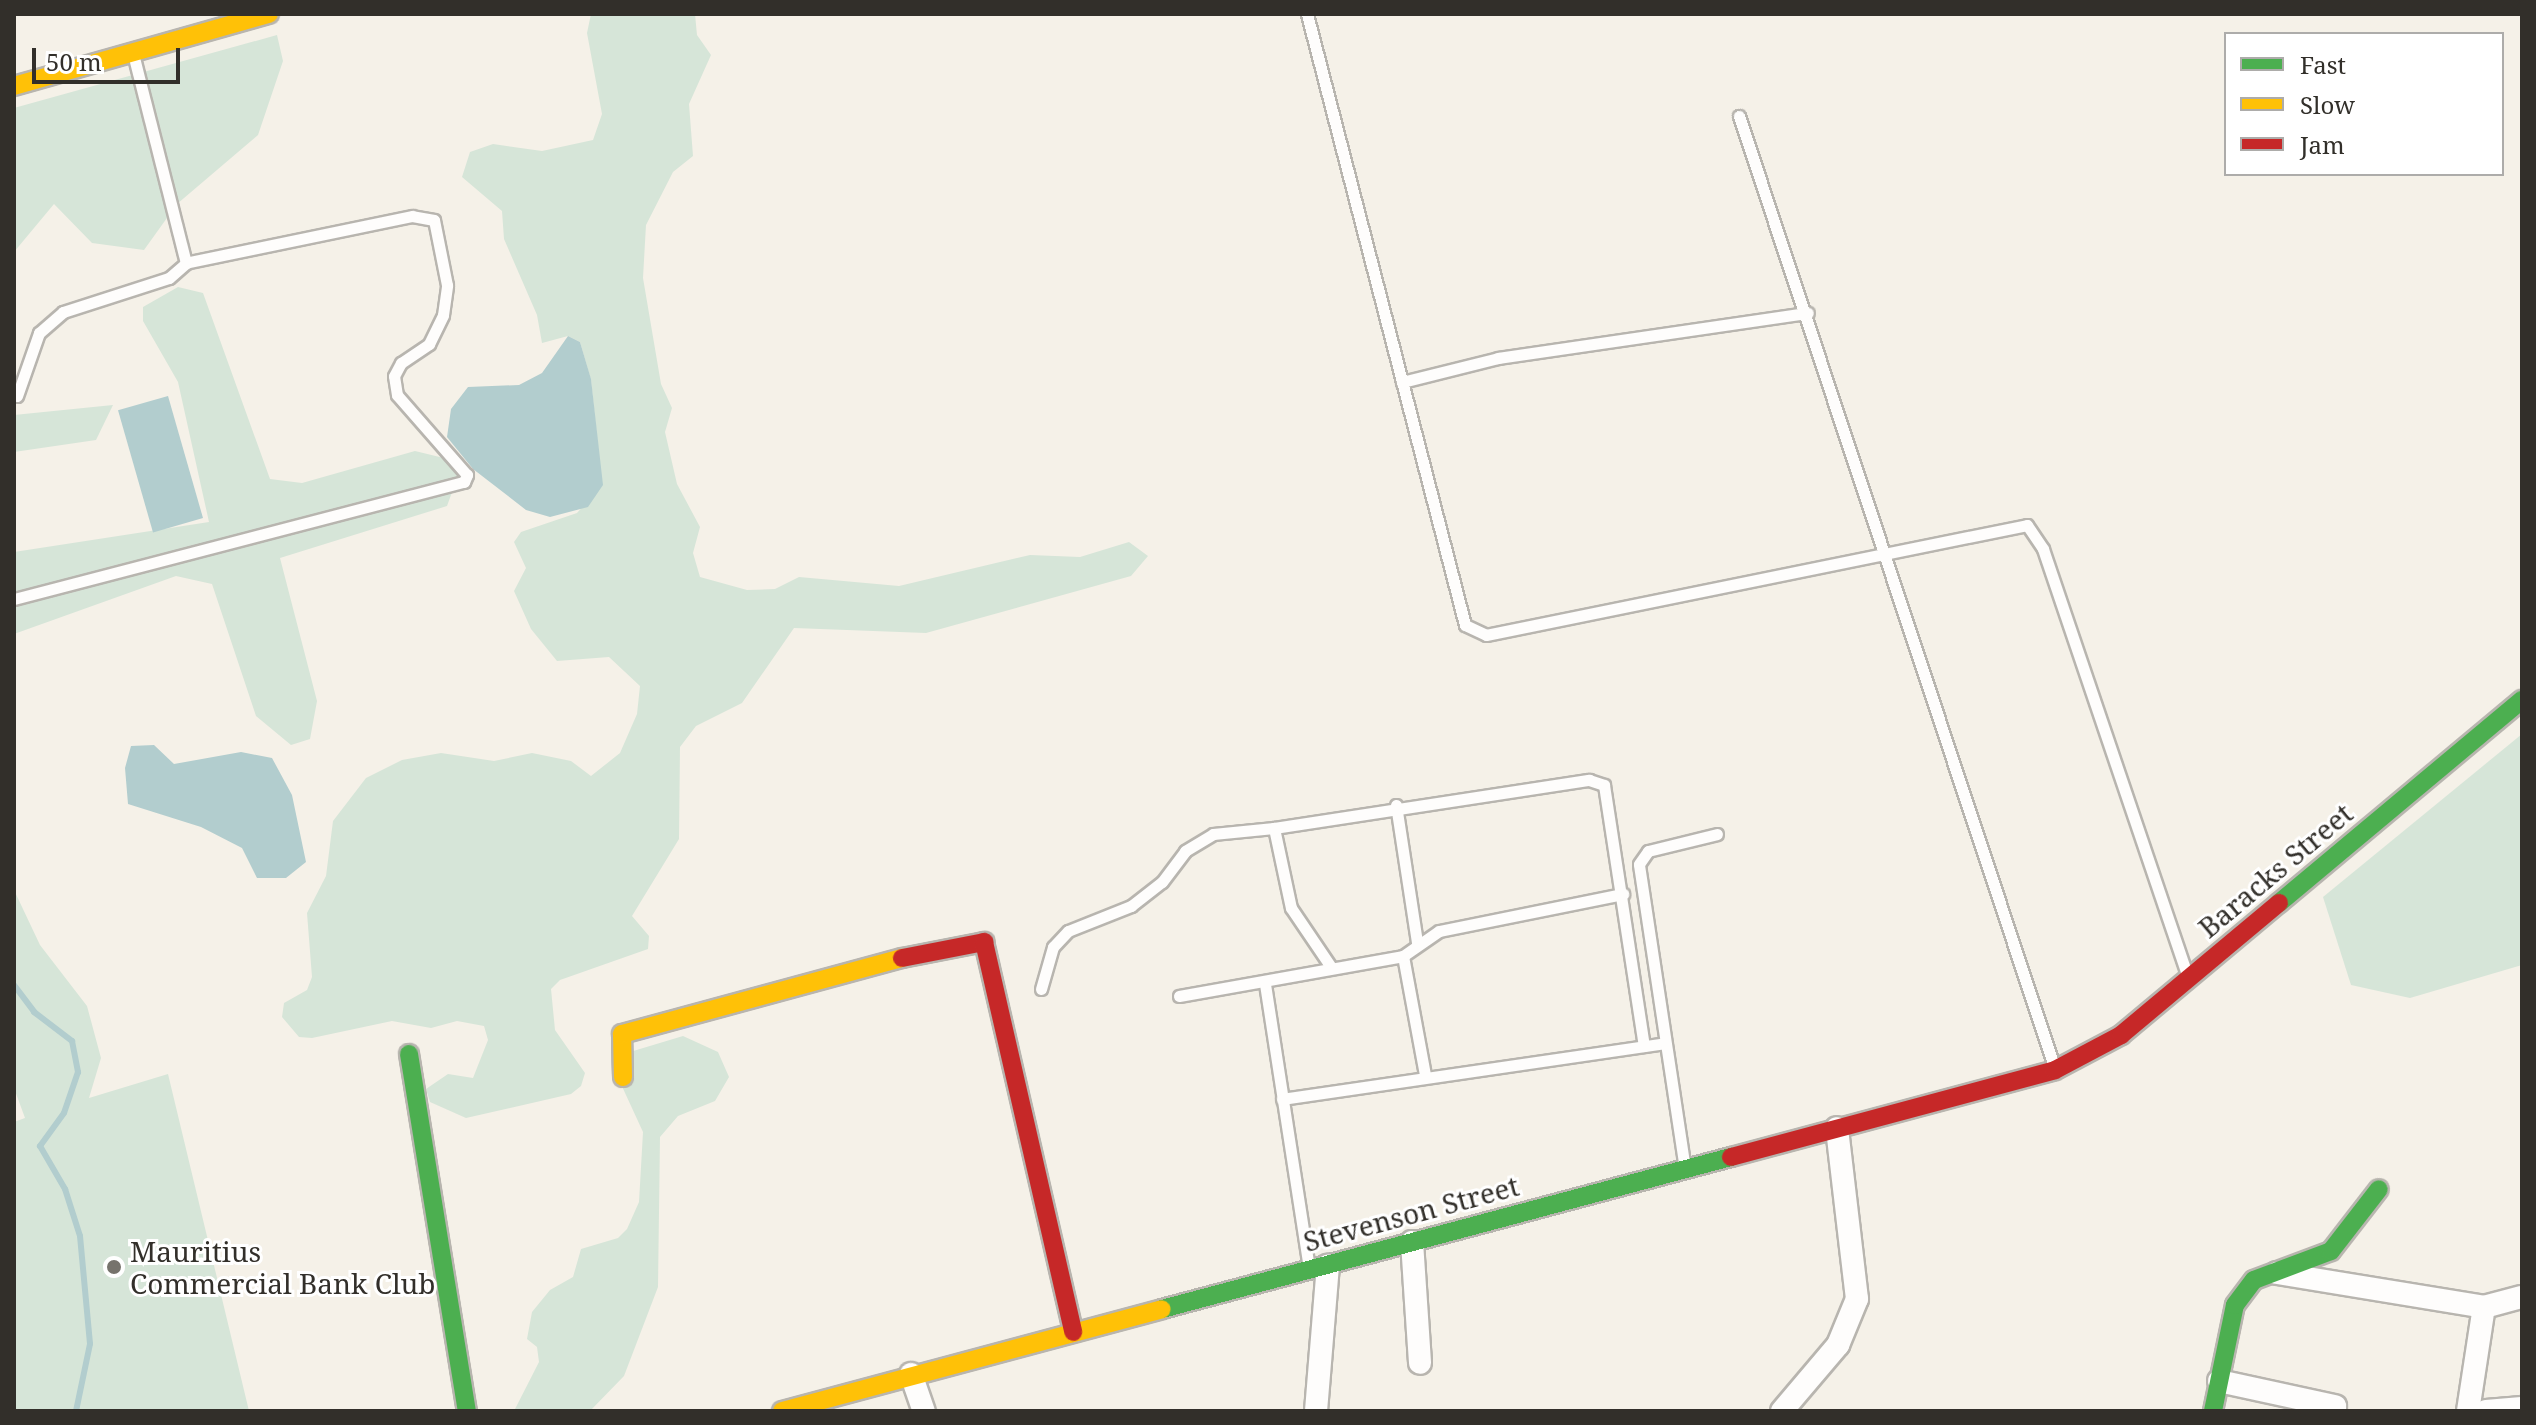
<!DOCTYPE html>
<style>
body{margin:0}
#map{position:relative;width:2536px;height:1425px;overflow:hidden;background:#f5f1e8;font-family:"Noto Serif",serif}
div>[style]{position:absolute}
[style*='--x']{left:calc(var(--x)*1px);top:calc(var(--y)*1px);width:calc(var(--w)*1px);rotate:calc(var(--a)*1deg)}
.green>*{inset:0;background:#d6e5d8}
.water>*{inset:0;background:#b2cdce;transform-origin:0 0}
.stream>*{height:6px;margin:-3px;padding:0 3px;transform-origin:3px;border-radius:3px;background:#b2cdce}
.roads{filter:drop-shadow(2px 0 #b8b5af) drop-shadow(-2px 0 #b8b5af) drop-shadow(0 2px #b8b5af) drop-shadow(0 -2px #b8b5af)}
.lane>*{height:11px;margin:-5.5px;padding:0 5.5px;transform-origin:5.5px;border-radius:5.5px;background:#fefdfc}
.street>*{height:22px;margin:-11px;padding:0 11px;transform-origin:11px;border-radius:11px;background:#fefdfc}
.fast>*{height:18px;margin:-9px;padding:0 9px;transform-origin:9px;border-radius:9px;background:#4caf50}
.slow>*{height:18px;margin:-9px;padding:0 9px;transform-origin:9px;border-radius:9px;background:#ffc107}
.jam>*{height:18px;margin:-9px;padding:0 9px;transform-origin:9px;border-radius:9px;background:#c62828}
.dots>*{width:22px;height:22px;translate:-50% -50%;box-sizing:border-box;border:4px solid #fff;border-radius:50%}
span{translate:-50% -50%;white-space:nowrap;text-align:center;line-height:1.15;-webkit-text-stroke:6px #fff;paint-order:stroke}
.street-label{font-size:28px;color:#322f2a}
.poi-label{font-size:28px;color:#322f2a}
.left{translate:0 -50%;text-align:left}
.frame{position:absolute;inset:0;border:16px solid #322f2a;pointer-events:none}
.legend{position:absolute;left:2224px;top:32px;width:280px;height:144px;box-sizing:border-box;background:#fff;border:2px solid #adacaa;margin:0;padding:10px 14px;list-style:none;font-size:24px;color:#322f2a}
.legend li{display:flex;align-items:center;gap:16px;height:40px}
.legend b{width:40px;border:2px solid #adacaa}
.scale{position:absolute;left:32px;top:48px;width:148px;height:36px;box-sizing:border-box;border:4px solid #322f2a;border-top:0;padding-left:10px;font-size:24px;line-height:28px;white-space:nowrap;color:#322f2a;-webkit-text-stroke:6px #fff;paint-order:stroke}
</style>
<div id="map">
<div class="green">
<i style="clip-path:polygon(591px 14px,695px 14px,697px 35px,711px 55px,689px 104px,693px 156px,673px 172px,646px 225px,643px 278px,661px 384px,672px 408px,665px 432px,677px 484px,700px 527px,693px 553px,700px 577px,747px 590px,775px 589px,799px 577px,899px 586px,1030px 555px,1080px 557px,1129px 542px,1148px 556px,1131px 576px,926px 633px,794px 628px,742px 703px,696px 726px,680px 747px,679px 839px,632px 916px,649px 936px,648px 949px,560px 980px,551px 989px,555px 1030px,585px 1073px,581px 1086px,571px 1094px,466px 1118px,430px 1102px,426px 1089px,448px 1074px,473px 1078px,488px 1040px,484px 1026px,457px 1021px,431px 1028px,392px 1021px,312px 1038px,299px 1037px,282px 1017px,284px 1003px,307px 990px,312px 977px,307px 913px,326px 876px,333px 821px,366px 778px,402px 760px,441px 753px,494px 761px,532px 753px,571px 761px,591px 776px,620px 753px,637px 714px,640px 686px,609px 657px,557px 661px,531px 629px,514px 591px,526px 568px,514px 542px,521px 532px,577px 513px,602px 485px,591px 380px,580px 342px,568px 336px,542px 343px,537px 315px,504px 239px,502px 211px,462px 177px,470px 152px,493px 144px,542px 151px,593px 140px,602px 114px,587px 33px)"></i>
<i style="clip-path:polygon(277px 35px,283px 61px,258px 135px,177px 204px,144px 250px,92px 243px,54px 204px,14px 252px,14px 108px)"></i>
<i style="clip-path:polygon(178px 287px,203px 293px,270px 479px,302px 483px,415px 451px,452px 460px,460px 470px,447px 506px,280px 558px,317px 701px,310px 739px,291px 745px,256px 716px,212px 584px,176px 576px,14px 634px,14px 552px,209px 522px,178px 382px,143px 321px,143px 307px)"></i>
<i style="clip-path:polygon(113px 405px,96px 440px,14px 452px,14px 415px)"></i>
<i style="clip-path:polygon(2522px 734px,2522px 965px,2410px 998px,2351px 985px,2323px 897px)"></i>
<i style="clip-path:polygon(14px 890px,40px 945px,87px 1006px,101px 1058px,89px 1098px,168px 1074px,249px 1411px,14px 1411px,14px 1122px,25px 1118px,14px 1088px)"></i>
<i style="clip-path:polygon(683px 1036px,718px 1052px,729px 1077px,715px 1101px,678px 1116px,660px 1137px,658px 1287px,624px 1376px,590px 1411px,514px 1411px,539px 1362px,537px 1347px,527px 1339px,532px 1312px,550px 1290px,573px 1277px,581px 1249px,618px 1238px,627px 1229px,639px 1202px,643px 1132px,614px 1069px,620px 1055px)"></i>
</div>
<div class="water">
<i style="clip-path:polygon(568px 336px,580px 342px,591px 379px,603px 485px,588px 507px,550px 517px,526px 510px,473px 469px,447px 437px,451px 409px,468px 387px,519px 385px,542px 373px)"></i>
<i style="left:168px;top:396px;width:127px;height:52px;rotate:74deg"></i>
<i style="clip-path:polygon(154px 745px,174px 764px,241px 752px,272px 758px,292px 795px,306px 862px,286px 878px,257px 878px,242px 848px,201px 827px,128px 804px,125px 768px,131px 746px)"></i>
</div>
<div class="stream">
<i style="--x:14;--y:985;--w:34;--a:53"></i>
<i style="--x:34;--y:1012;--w:48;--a:37.3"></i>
<i style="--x:72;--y:1041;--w:32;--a:79"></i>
<i style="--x:78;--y:1072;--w:43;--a:108.9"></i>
<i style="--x:64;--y:1113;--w:41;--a:126"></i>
<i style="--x:40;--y:1146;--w:50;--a:59.8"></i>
<i style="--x:65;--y:1189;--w:49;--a:72.3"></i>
<i style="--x:80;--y:1236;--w:108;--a:84.7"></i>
<i style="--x:90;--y:1344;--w:68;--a:101.8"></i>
</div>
<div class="roads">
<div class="lane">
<i style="--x:1307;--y:14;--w:631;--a:75.5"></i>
<i style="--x:1465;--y:625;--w:23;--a:25"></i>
<i style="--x:1486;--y:635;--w:552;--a:-11.49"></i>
<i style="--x:2027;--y:525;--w:29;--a:56"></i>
<i style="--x:2043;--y:549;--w:453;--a:71.3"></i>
<i style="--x:1739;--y:116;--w:1004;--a:71.66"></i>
<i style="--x:1402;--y:382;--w:99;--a:-14"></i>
<i style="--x:1498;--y:358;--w:313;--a:-8.3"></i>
<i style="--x:17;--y:396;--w:67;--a:-70.8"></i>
<i style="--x:39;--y:333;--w:32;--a:-41"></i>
<i style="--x:63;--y:312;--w:111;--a:-17.8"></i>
<i style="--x:169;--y:278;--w:23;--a:-41"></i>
<i style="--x:14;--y:599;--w:465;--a:-14.6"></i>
<i style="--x:464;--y:482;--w:8;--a:-67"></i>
<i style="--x:467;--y:475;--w:106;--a:-131.2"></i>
<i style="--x:397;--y:395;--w:19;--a:-99"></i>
<i style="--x:394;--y:376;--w:15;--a:-62"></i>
<i style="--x:401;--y:363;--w:34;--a:-34"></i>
<i style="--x:429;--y:344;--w:32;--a:-64"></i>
<i style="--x:443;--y:315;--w:30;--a:-82"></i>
<i style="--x:447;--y:285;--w:66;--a:-101.3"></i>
<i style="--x:434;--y:220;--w:22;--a:-170"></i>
<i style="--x:412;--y:216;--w:231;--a:168.3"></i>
<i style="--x:186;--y:263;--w:216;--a:-104.2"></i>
<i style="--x:1396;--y:805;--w:140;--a:81.3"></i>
<i style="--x:1403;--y:956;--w:121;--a:79.5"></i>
<i style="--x:1331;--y:967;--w:71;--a:-124.1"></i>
<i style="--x:1291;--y:908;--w:82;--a:-102"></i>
<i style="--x:1274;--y:828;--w:319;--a:-8.7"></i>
<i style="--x:1589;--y:780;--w:16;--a:18"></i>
<i style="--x:1604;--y:785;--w:264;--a:81.3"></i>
<i style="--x:1265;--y:984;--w:286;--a:81.2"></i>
<i style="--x:1041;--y:989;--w:44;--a:-74.1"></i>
<i style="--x:1053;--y:947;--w:22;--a:-47"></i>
<i style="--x:1068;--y:931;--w:68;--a:-21.6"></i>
<i style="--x:1131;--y:906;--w:39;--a:-38"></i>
<i style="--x:1162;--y:882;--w:39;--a:-53"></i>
<i style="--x:1185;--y:851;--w:33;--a:-31"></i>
<i style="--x:1213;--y:834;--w:61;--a:-5.6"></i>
<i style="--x:1179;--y:996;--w:228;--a:-10.1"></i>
<i style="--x:1403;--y:956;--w:44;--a:-34.8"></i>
<i style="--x:1439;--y:931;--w:188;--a:-11.4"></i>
<i style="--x:1282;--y:1099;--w:387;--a:-8.3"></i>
<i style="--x:1685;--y:1169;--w:308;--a:-98.6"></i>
<i style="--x:1639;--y:864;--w:16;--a:-55"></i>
<i style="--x:1648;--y:851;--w:71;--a:-13.8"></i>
</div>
<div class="street">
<i style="--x:1412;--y:1242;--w:121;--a:86.2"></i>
<i style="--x:2277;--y:1273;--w:210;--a:9.3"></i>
<i style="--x:2484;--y:1307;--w:39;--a:-15"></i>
<i style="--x:911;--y:1374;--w:39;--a:71"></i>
<i style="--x:2219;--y:1381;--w:119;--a:12.2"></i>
<i style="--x:1316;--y:1411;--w:146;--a:-85.3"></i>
<i style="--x:1782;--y:1411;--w:87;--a:-49.7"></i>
<i style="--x:1838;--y:1345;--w:50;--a:-67.6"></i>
<i style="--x:1857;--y:1299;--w:172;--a:-96.7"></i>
<i style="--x:2468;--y:1411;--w:105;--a:-81.3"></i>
<i style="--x:2486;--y:1411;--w:36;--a:-5"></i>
</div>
<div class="fast">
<i style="--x:2279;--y:903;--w:317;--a:-39.9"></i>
<i style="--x:409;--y:1054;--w:362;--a:80.8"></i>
<i style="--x:1162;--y:1309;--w:589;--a:-14.96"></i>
<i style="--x:2213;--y:1411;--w:108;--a:-78.3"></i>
<i style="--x:2235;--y:1305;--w:31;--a:-53"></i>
<i style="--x:2254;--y:1280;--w:82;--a:-20.6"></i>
<i style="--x:2331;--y:1251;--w:78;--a:-52.3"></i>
</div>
<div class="slow">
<i style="--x:14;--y:86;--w:265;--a:-15.8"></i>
<i style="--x:623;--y:1077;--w:43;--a:-91.3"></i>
<i style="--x:622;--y:1034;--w:290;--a:-15.2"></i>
<i style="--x:782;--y:1411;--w:393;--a:-15"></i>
</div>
<div class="jam">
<i style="--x:902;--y:958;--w:84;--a:-11"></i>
<i style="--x:984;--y:942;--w:400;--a:77.1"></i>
<i style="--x:1731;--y:1157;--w:335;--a:-15"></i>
<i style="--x:2055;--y:1070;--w:75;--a:-27.9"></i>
<i style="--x:2121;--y:1035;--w:206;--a:-39.9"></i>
</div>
</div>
<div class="dots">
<i style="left:114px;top:1267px;background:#76736c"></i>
</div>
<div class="street-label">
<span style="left:2275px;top:870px;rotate:-40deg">Baracks Street</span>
<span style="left:1411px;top:1213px;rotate:-15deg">Stevenson Street</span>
</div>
<div class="poi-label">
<span class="left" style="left:130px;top:1267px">Mauritius<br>Commercial Bank Club</span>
</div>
<div class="frame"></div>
<ul class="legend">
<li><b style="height:10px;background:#4caf50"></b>Fast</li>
<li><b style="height:10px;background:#ffc107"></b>Slow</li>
<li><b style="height:10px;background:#c62828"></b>Jam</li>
</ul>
<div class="scale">50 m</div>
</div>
